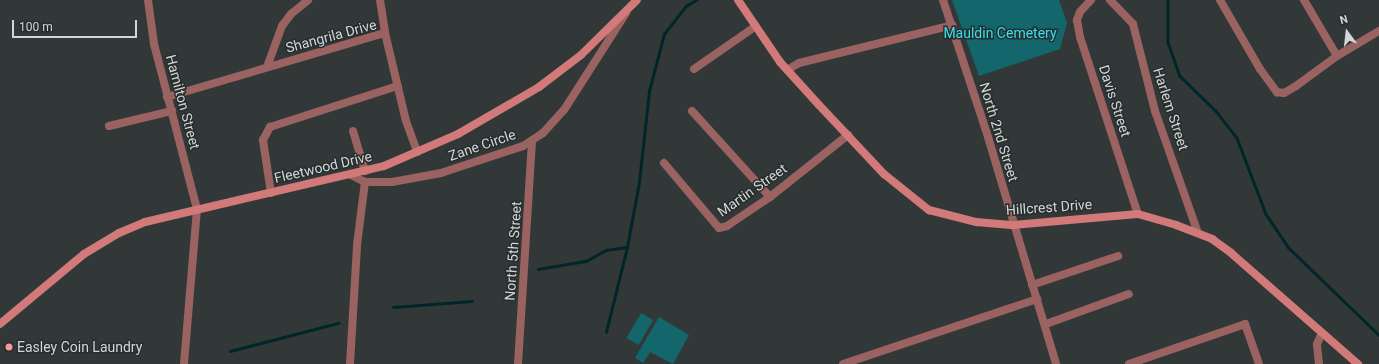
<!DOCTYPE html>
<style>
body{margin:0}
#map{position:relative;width:1379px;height:364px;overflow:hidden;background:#323838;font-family:Roboto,sans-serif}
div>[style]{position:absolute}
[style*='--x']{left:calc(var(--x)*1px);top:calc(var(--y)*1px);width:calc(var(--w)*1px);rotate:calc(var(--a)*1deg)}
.green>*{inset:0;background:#14666d;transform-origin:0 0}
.stream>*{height:2.5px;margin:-1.25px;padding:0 1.25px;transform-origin:1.25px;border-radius:1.25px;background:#002629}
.street>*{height:8px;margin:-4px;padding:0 4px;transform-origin:4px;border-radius:4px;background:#9b6262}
.secondary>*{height:8px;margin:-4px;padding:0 4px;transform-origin:4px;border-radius:4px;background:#d27979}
.dots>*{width:11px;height:11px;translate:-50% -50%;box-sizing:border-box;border:2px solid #282d2e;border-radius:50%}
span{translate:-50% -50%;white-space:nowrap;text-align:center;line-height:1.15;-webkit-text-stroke:3px #282d2e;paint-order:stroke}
.park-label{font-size:14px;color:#33e2ef}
.street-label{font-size:14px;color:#d2d6d6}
.poi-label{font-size:14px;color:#d2d6d6}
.left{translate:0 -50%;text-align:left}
.north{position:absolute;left:1327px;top:12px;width:40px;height:40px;-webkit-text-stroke:3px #282d2e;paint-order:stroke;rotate:345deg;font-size:11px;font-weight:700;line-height:16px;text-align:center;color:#d2d6d6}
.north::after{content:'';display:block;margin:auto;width:14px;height:18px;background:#d2d6d6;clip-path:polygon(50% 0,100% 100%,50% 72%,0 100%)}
.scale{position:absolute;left:12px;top:20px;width:125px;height:18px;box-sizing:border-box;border:2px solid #d2d6d6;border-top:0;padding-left:5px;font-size:12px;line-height:14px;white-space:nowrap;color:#d2d6d6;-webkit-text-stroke:3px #282d2e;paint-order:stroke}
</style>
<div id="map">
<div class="green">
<i style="clip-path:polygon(952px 0,1059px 0,1067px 23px,1060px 49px,979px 76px)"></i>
<i style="left:641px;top:313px;width:14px;height:29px;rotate:30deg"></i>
<i style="clip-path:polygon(659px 317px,689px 335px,673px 364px,650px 352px,643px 363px,635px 358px)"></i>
</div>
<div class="stream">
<i style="--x:1168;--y:0;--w:42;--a:90"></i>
<i style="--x:1168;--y:42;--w:36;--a:71"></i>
<i style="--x:1180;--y:76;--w:50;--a:44.2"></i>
<i style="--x:1216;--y:111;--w:34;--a:52"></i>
<i style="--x:1237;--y:138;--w:81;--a:69.1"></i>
<i style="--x:1266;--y:214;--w:40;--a:56"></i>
<i style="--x:1288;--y:247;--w:127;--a:44"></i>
<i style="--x:538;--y:269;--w:49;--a:-9.5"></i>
<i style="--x:586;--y:261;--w:23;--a:-29"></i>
<i style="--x:606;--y:250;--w:21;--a:-8"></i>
<i style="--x:393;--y:307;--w:79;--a:-4.3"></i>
<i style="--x:606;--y:332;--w:88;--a:-76.1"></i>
<i style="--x:627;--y:247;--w:66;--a:-79.5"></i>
<i style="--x:639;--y:182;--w:92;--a:-83.7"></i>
<i style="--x:649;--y:91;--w:59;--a:-75.3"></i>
<i style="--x:664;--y:34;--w:36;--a:-52"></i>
<i style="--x:686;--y:6;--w:12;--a:-31"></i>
<i style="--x:230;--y:351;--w:112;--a:-14.5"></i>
</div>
<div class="street">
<i style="--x:148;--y:0;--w:44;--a:82.2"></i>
<i style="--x:154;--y:44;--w:171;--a:75.4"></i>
<i style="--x:197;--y:209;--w:156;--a:94.8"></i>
<i style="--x:380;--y:0;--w:33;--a:81"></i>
<i style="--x:943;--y:0;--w:144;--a:71.8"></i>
<i style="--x:988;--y:137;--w:237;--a:73.3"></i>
<i style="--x:1091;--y:0;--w:16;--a:133"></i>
<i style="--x:1080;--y:12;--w:9;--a:111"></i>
<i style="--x:1077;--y:20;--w:17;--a:80"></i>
<i style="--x:1080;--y:37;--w:186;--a:71.9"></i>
<i style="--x:1110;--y:0;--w:33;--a:46"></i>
<i style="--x:1133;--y:24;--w:90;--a:75.8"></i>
<i style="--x:1155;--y:111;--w:129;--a:70.6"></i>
<i style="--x:1220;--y:0;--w:80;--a:59.9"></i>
<i style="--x:1260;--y:69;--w:29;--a:54"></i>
<i style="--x:1277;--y:92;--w:7;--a:8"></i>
<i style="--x:1284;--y:93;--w:14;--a:-30"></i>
<i style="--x:1296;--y:86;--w:51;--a:-36.2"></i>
<i style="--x:1337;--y:56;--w:49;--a:-30.8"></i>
<i style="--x:1304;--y:0;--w:65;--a:59.5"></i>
<i style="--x:267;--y:67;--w:44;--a:-69.9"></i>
<i style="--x:282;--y:26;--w:15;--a:-53"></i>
<i style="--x:291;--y:14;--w:22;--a:-39"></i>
<i style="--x:694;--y:69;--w:75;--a:-34.7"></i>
<i style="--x:787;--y:70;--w:14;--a:-30"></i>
<i style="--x:799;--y:63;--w:158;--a:-13.9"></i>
<i style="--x:167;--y:97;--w:227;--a:-16.4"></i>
<i style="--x:385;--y:33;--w:90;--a:76.6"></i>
<i style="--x:406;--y:121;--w:33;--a:70"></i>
<i style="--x:692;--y:111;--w:116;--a:47.8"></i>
<i style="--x:109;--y:126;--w:65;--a:-13.4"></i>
<i style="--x:353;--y:131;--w:42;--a:73.3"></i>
<i style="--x:664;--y:163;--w:85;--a:49.8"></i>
<i style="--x:719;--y:228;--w:8;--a:-14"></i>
<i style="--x:727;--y:226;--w:52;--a:-34"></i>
<i style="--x:770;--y:197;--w:100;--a:-38.5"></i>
<i style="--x:351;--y:175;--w:16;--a:27"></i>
<i style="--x:365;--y:182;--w:27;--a:0"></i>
<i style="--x:392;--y:182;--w:50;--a:-10.4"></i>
<i style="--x:441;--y:173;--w:86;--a:-18.2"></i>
<i style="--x:523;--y:146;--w:24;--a:-33"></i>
<i style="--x:543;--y:133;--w:31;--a:-48"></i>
<i style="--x:564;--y:110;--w:115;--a:-57.4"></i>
<i style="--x:271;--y:193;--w:54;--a:-98.6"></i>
<i style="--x:263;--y:140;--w:15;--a:-62"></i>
<i style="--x:270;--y:127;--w:134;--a:-17.8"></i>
<i style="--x:1032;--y:285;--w:91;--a:-18.6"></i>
<i style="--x:1046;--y:324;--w:88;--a:-19.9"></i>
<i style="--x:350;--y:364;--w:119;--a:-86.6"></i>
<i style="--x:357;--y:245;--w:64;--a:-82.8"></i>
<i style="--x:518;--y:364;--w:224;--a:-86.4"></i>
<i style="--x:843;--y:364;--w:205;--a:-18.5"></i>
<i style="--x:1129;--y:364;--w:123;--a:-19"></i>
<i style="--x:1245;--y:324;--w:42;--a:70.7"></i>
<i style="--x:1319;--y:364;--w:20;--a:-96"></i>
<i style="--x:1317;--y:344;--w:12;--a:-66"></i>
</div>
<div class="secondary">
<i style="--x:738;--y:0;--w:75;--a:55.9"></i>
<i style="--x:780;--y:62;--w:58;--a:47.8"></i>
<i style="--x:819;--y:105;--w:95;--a:46.7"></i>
<i style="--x:884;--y:174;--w:58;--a:38.7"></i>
<i style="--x:929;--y:210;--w:49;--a:14.3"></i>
<i style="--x:976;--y:222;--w:38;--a:5"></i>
<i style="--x:1014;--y:225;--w:124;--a:-5.1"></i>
<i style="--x:1138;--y:214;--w:40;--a:16"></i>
<i style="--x:1176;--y:225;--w:39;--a:21"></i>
<i style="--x:1212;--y:239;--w:24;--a:36"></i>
<i style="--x:1231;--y:253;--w:169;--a:41.2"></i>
<i style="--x:0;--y:324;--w:109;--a:-39.8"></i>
<i style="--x:84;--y:254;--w:41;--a:-31"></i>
<i style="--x:119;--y:233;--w:28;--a:-23"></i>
<i style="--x:145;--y:222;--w:245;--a:-13.2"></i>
<i style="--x:384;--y:166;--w:81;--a:-23.4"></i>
<i style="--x:458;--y:134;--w:94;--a:-30.1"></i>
<i style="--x:539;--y:87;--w:53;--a:-37.3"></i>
<i style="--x:581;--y:55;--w:78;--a:-44.5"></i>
</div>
<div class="dots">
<i style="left:9px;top:347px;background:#f59b9a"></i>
</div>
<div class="park-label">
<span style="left:1000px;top:33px">Mauldin Cemetery</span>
</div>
<div class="street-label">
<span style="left:331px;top:36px;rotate:-15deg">Shangrila Drive</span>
<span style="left:1115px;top:101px;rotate:72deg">Davis Street</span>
<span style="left:183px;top:102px;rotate:75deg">Hamilton Street</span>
<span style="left:1171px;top:109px;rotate:72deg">Harlem Street</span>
<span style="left:999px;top:132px;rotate:73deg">North 2nd Street</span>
<span style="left:482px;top:145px;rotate:-19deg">Zane Circle</span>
<span style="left:323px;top:167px;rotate:-13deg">Fleetwood Drive</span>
<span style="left:752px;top:190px;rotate:-35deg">Martin Street</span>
<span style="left:1049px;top:207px;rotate:-4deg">Hillcrest Drive</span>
<span style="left:513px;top:251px;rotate:-86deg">North 5th Street</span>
</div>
<div class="poi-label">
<span class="left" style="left:17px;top:347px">Easley Coin Laundry</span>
</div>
<div class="north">N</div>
<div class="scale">100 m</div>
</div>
